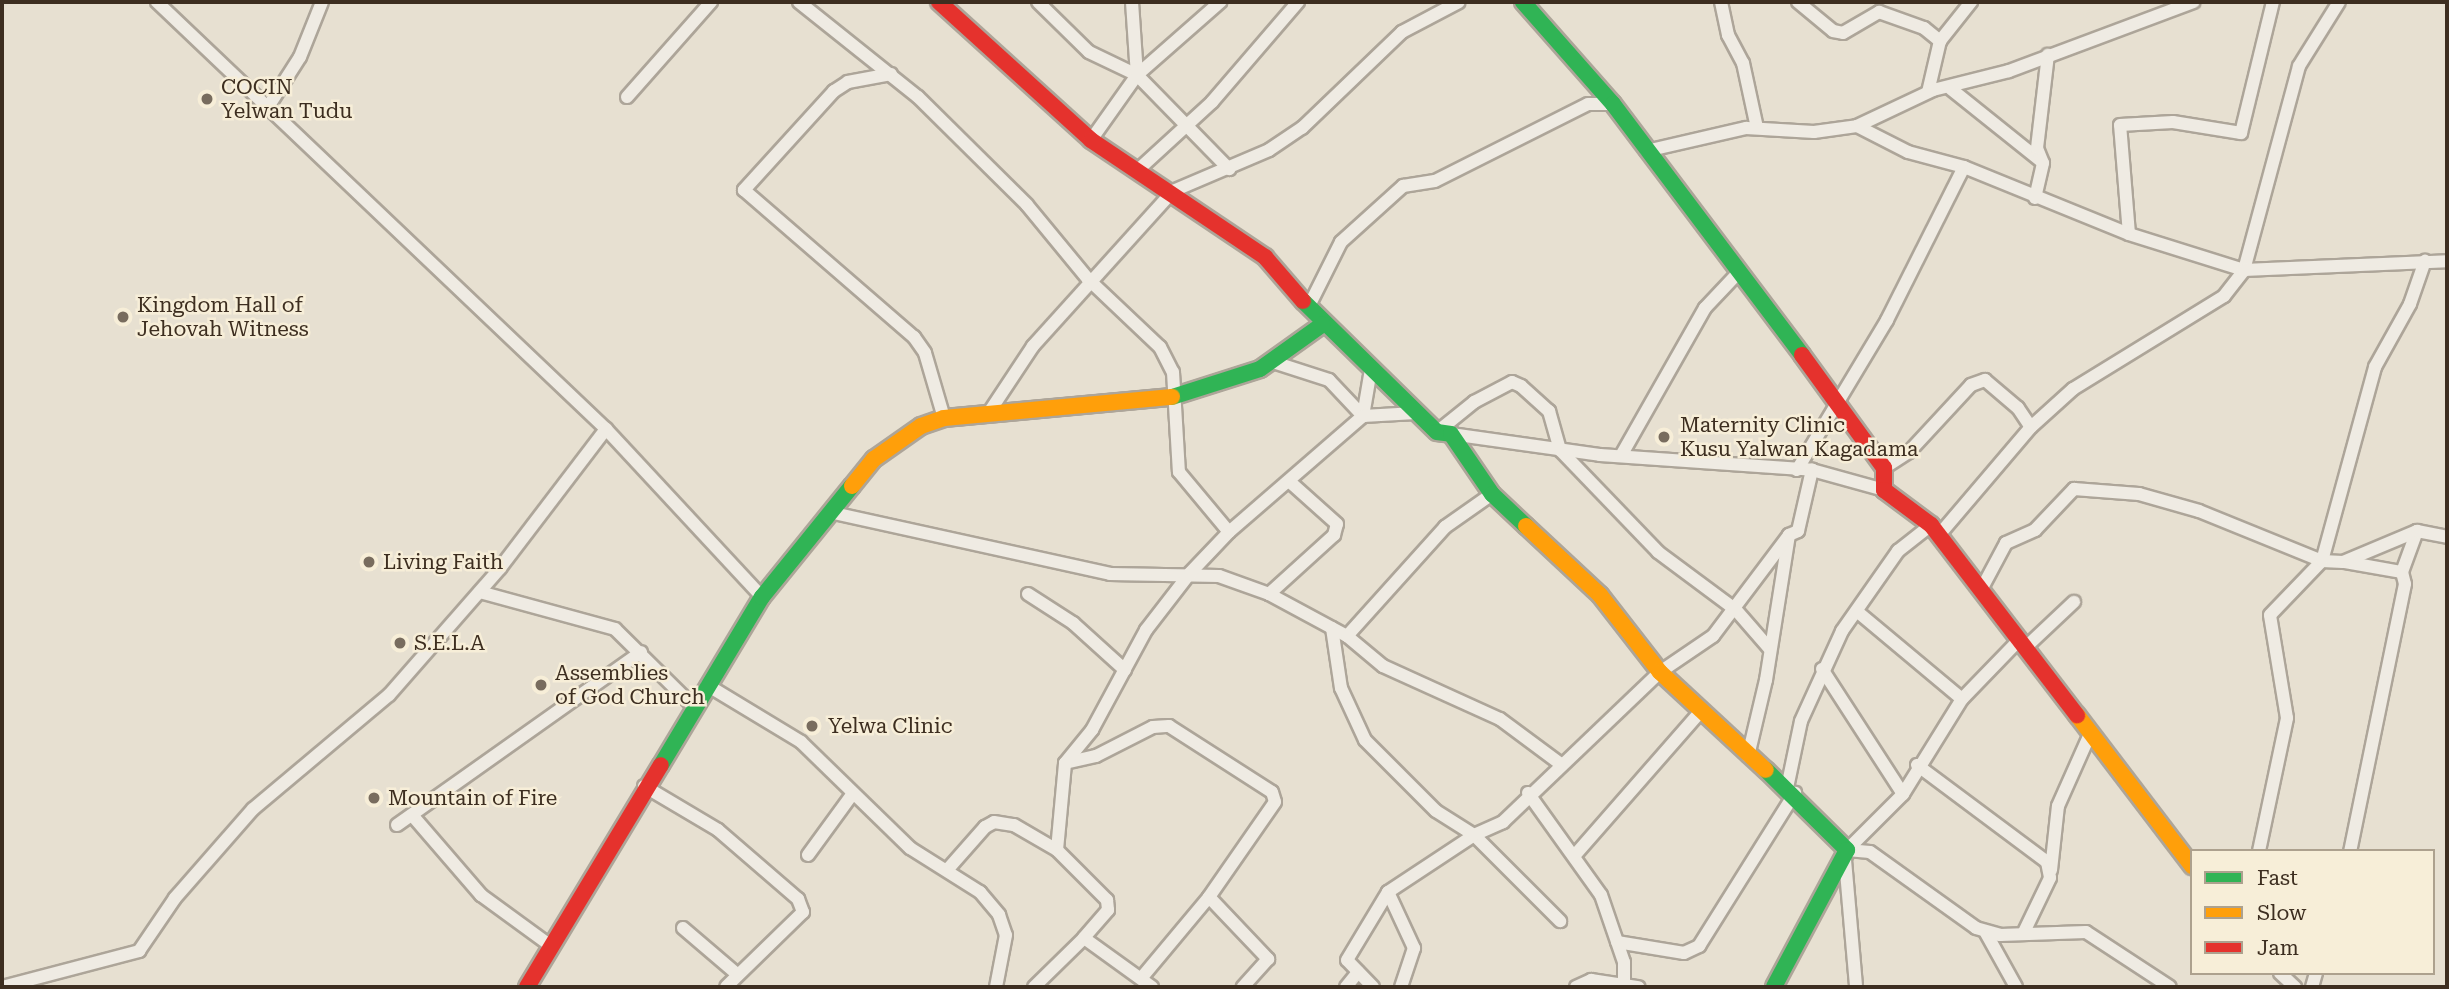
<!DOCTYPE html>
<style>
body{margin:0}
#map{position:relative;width:2449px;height:989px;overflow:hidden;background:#e7e0d1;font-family:"Roboto Serif",serif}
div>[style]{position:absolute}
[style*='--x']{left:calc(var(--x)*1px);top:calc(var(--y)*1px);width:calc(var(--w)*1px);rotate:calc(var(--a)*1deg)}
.roads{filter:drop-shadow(2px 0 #ada599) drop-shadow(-2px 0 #ada599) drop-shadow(0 2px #ada599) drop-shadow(0 -2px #ada599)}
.street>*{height:12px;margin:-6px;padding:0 6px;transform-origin:6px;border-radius:6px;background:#efebe3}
.fast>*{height:16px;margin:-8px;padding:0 8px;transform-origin:8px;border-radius:8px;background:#30b455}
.slow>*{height:16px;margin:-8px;padding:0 8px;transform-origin:8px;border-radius:8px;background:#ff9f0a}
.jam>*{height:16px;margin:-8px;padding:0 8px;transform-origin:8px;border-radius:8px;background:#e5322d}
.dots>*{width:19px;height:19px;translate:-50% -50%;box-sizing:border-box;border:4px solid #f7eed8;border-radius:50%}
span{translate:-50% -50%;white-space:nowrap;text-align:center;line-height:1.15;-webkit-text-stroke:5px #f7eed8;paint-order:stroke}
.poi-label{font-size:21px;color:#3d2e20}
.left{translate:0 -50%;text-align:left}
.frame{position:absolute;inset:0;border:4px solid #3d2e20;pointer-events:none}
.legend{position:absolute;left:2190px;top:849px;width:245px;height:126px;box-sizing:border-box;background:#f7eed8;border:2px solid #ada18e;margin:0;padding:9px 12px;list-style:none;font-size:21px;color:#3d2e20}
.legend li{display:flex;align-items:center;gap:14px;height:35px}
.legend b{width:35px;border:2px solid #ada18e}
</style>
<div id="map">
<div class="roads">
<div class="street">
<i style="--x:157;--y:2;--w:620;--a:43.56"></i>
<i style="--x:606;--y:429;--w:229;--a:47.1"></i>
<i style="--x:799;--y:2;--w:152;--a:38.6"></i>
<i style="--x:918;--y:97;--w:153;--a:44.7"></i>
<i style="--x:1027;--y:205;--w:96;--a:50.5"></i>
<i style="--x:1088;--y:279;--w:99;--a:43.4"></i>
<i style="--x:1160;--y:347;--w:28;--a:63"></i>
<i style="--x:1173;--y:372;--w:100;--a:86.6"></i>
<i style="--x:1179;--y:472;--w:78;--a:50.2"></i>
<i style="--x:1038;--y:2;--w:71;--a:44.4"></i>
<i style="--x:1089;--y:52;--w:53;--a:25.6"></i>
<i style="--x:1137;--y:75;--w:132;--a:45.6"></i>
<i style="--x:1132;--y:2;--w:73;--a:86.1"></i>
<i style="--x:1721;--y:2;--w:34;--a:78"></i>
<i style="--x:1728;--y:35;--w:32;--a:62"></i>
<i style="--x:1743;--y:63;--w:66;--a:77.8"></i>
<i style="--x:1798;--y:2;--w:45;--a:39.6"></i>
<i style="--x:1833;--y:31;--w:10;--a:11"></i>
<i style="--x:1843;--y:33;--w:42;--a:-30.3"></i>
<i style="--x:1879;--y:12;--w:48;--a:19.6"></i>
<i style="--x:1924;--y:28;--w:21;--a:39"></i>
<i style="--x:891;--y:74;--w:44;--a:169.5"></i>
<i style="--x:848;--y:82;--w:17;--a:147"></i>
<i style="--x:834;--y:91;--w:134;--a:132.3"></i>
<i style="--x:744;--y:190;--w:225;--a:40.9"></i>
<i style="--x:914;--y:337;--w:19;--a:55"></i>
<i style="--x:925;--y:353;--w:68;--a:73.7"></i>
<i style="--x:1951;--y:89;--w:115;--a:38.7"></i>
<i style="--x:1928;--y:92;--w:52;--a:-76.8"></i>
<i style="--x:1940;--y:41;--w:50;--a:-51.5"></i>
<i style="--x:627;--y:97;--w:127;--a:-48.5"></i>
<i style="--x:268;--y:107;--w:59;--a:-57.4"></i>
<i style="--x:300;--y:57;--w:59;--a:-68.2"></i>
<i style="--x:1857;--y:126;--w:57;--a:27"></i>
<i style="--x:1908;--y:152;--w:58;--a:15"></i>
<i style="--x:1964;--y:167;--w:178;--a:22.1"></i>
<i style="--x:2129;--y:234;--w:121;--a:17.4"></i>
<i style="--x:2244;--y:270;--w:211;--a:-74.9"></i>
<i style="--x:2299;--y:66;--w:75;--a:-58"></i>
<i style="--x:1091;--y:140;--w:80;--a:-54.7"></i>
<i style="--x:1137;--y:75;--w:111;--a:-41.3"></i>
<i style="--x:1646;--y:151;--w:103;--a:-13"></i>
<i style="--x:1746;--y:128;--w:68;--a:3.4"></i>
<i style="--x:1814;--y:132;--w:43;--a:-7.9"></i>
<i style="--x:1857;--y:126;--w:84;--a:-25.3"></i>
<i style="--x:1933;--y:90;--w:78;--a:-14"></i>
<i style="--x:2009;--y:71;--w:197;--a:-20.5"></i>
<i style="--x:1139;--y:169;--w:99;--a:-42.5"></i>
<i style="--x:1212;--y:102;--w:132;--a:-49.3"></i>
<i style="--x:2035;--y:198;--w:36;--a:-77"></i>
<i style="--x:2043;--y:163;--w:16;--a:-112"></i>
<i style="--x:2037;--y:148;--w:94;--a:-83.3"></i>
<i style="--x:2129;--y:234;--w:109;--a:-94.7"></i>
<i style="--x:2120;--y:125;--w:53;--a:-3.2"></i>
<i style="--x:2173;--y:122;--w:69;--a:9.2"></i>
<i style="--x:2241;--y:133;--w:135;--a:-76.3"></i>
<i style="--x:1310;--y:304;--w:69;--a:-63.4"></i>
<i style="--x:1341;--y:242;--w:84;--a:-42.1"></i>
<i style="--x:1403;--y:186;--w:32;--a:-9"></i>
<i style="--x:1435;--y:181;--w:171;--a:-26.7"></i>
<i style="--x:1588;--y:104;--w:25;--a:0"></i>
<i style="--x:1270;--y:361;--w:62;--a:17.9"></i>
<i style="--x:1329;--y:380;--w:50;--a:46.6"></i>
<i style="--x:990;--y:411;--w:78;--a:-56.5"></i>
<i style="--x:1033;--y:346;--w:209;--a:-47.9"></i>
<i style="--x:1173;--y:191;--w:104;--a:-23.1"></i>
<i style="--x:1269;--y:150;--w:40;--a:-34"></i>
<i style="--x:1302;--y:128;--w:139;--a:-43.8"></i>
<i style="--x:1402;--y:32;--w:64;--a:-27.8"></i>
<i style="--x:1363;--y:416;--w:48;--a:-80.3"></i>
<i style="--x:1437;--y:432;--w:48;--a:-39"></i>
<i style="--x:1474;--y:402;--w:43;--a:-27.8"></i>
<i style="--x:1512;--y:382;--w:10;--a:24"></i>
<i style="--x:1521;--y:386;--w:38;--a:42"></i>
<i style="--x:1549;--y:411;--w:41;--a:74.2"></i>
<i style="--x:1560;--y:450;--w:141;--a:46.1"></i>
<i style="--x:1658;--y:552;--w:97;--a:36.6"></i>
<i style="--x:1736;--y:610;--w:50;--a:49"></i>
<i style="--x:1451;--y:434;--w:150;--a:8"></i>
<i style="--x:1600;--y:455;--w:213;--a:4"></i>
<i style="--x:1812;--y:470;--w:75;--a:15.5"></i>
<i style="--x:1622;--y:454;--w:168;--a:-60.4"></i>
<i style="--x:1705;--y:308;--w:48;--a:-46.7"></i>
<i style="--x:1884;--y:468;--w:30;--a:-33"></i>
<i style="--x:1909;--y:452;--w:91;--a:-47.2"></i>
<i style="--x:1971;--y:385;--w:15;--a:-20"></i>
<i style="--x:1985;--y:380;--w:43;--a:40.3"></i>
<i style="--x:2018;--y:408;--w:23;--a:56"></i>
<i style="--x:1797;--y:470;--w:175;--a:-59"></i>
<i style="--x:1887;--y:320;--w:171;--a:-63.3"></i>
<i style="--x:829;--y:512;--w:288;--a:12.4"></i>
<i style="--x:1110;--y:574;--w:109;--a:1.1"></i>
<i style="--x:1219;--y:576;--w:53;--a:19.8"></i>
<i style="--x:1269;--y:594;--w:89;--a:28.3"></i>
<i style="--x:1347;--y:636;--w:47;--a:39.8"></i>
<i style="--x:1383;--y:666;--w:128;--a:24.4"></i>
<i style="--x:1500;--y:719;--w:77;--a:36.6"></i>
<i style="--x:1939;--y:535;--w:142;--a:-49.6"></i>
<i style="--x:2031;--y:427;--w:57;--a:-42.1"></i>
<i style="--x:2073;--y:389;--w:177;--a:-31.6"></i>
<i style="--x:2224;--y:296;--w:33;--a:-52"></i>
<i style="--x:2244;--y:270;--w:203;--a:-2.5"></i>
<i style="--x:2345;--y:562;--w:58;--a:10"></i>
<i style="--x:2402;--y:572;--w:12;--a:76"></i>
<i style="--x:2405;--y:584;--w:273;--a:101.6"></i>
<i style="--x:2402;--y:572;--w:44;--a:-69.9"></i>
<i style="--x:1982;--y:588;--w:51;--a:-61.9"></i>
<i style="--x:2006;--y:543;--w:32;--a:-24"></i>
<i style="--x:2035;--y:530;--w:57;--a:-46.4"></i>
<i style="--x:2074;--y:489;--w:65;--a:4.4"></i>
<i style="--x:2139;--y:494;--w:62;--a:15.8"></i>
<i style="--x:2199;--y:511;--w:133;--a:22.1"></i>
<i style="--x:2322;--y:561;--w:21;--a:3"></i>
<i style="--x:2343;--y:562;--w:80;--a:-22.7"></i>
<i style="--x:2417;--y:531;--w:31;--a:11"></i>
<i style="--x:480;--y:592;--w:140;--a:15.3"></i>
<i style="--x:615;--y:629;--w:111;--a:44.6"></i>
<i style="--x:1028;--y:594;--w:54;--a:32.8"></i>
<i style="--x:1073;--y:623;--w:70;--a:42.1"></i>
<i style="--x:1269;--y:594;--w:88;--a:-42.2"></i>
<i style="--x:1334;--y:535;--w:11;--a:-75"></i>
<i style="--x:1337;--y:524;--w:63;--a:-138.2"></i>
<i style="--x:1859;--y:613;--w:134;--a:39.9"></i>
<i style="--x:1332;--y:628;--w:61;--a:81.5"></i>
<i style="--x:1341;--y:688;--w:57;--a:65.2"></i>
<i style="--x:1365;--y:740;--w:100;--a:45"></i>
<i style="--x:1436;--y:811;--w:45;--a:32.3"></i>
<i style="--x:1474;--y:835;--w:122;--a:45"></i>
<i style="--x:1347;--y:636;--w:147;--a:-48"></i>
<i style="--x:1445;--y:527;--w:57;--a:-35.1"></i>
<i style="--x:2026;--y:647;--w:66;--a:-43.2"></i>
<i style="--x:1822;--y:669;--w:149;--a:57.1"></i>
<i style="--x:707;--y:685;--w:110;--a:31.2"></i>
<i style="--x:801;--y:742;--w:152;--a:44.2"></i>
<i style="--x:910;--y:848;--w:83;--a:32.2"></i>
<i style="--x:980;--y:892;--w:30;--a:50"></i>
<i style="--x:999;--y:915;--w:21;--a:71"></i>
<i style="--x:1006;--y:935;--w:53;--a:100.9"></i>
<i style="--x:1748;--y:756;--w:78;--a:-76.7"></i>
<i style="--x:1766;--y:680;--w:147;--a:-81"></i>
<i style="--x:1789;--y:535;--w:10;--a:-24"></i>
<i style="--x:1798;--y:531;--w:63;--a:-77.1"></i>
<i style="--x:1065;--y:763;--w:32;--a:-13"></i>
<i style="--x:1096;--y:756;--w:64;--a:-27"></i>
<i style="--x:1153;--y:727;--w:16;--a:-4"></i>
<i style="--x:1169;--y:726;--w:122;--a:32.7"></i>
<i style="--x:1272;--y:792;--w:10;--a:73"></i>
<i style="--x:1275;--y:802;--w:116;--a:124.8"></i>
<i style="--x:1209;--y:897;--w:104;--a:129.9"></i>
<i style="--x:1917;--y:765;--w:162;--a:36.7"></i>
<i style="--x:2047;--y:862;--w:16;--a:79"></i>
<i style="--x:2050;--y:878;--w:62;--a:115.7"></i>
<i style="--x:644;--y:786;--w:86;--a:30.7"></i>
<i style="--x:718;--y:830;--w:106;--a:40.8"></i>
<i style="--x:798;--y:899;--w:14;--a:69"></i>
<i style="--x:803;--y:912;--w:107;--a:135.8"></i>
<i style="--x:1787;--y:788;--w:68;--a:-78.2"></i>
<i style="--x:1801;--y:721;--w:99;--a:-65.5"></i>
<i style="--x:1842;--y:631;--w:98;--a:-55"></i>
<i style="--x:1898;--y:551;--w:42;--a:-38.2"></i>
<i style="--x:1528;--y:793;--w:125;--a:54.4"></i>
<i style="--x:1601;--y:895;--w:71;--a:71.1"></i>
<i style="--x:1624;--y:962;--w:22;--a:90"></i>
<i style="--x:412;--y:815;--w:106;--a:49.2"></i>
<i style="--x:481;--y:895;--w:87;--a:36.1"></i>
<i style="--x:397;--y:825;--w:299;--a:-35.3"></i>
<i style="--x:1057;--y:850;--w:87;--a:-84.7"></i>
<i style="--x:1065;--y:763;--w:43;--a:-50.7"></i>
<i style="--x:1092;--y:730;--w:114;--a:-61.6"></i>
<i style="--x:1146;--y:630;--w:72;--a:-52.3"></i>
<i style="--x:1190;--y:573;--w:57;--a:-46.4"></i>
<i style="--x:1229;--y:532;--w:177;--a:-40.9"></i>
<i style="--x:1363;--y:416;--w:53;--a:-3.2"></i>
<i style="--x:1847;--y:850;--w:23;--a:5"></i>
<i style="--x:1870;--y:852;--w:130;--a:35.6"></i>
<i style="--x:1976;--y:928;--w:25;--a:16"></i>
<i style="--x:2000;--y:935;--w:86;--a:-2"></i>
<i style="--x:2086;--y:932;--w:100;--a:33.2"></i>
<i style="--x:1847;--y:850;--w:79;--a:-45"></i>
<i style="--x:1903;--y:794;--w:112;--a:-58.2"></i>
<i style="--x:1962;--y:699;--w:83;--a:-46"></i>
<i style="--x:2259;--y:851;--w:136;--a:-78.1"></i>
<i style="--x:2287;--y:718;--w:104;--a:-99.4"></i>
<i style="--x:2270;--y:615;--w:75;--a:-46.1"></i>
<i style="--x:2322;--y:561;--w:201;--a:-74.7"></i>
<i style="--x:2375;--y:367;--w:72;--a:-60.9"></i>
<i style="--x:2410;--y:304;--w:46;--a:-70.8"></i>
<i style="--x:808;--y:855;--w:73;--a:-53.9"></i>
<i style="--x:1575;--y:855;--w:191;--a:-48.8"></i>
<i style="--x:1845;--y:860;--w:127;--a:85"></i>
<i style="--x:948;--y:869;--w:56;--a:-48.6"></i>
<i style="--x:985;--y:827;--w:10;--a:-29"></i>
<i style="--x:994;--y:822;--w:20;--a:9"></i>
<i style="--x:1014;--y:825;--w:50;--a:30.2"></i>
<i style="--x:1057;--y:850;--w:71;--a:45"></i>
<i style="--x:1107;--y:900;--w:10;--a:84"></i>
<i style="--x:1108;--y:910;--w:37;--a:131"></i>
<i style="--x:2051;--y:870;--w:64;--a:-83.8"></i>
<i style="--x:2058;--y:806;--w:81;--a:-66"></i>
<i style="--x:1388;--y:892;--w:62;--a:65.1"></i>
<i style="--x:1414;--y:948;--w:41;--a:108.4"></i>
<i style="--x:1209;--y:897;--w:86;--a:46.4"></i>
<i style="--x:1268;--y:959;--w:38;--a:132"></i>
<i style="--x:683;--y:928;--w:72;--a:40.5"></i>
<i style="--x:1986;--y:933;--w:62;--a:60.9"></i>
<i style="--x:1617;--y:942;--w:68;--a:9.3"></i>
<i style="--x:1684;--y:953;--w:17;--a:-25"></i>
<i style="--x:1699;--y:946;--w:181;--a:-57.9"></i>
<i style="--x:2280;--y:973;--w:21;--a:43"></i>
<i style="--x:2;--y:987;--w:142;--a:-14.7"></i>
<i style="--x:139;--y:951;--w:64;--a:-55.8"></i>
<i style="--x:175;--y:898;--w:118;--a:-48.8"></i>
<i style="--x:253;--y:809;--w:177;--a:-40"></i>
<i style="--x:389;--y:695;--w:169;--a:-48.8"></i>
<i style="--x:500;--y:568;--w:175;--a:-52.7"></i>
<i style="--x:1034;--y:987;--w:70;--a:-44.4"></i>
<i style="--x:1084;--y:938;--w:84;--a:35.8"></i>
<i style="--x:1346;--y:987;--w:19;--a:-51"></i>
<i style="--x:1373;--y:987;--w:37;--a:-134"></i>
<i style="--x:1347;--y:960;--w:79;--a:-58.9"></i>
<i style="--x:1388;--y:892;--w:103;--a:-33.5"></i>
<i style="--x:1474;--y:835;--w:32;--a:-24"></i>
<i style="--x:1503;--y:822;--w:217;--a:-43.7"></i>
<i style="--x:1660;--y:672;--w:64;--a:-34.2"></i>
<i style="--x:1713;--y:636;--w:126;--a:-53"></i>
<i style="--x:1576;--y:987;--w:17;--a:-25"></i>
<i style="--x:1591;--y:980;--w:48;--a:8.5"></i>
<i style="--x:2312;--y:987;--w:15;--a:-74"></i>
</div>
<div class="fast">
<i style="--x:1523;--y:2;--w:136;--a:48.6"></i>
<i style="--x:1613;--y:104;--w:314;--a:53"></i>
<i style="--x:1303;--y:301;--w:187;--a:44.4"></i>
<i style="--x:1437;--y:432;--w:14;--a:8"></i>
<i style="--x:1451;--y:434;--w:73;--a:55.7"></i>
<i style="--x:1492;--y:494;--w:47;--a:43.3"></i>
<i style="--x:1172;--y:397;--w:92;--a:-17.7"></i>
<i style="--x:1260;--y:369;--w:77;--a:-35.5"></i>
<i style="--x:661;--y:765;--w:196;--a:-59"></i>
<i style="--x:762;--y:597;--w:143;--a:-51"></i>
<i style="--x:1766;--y:770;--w:114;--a:44.6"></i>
<i style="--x:1847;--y:850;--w:155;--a:118.1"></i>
</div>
<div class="slow">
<i style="--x:852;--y:486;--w:35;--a:-51"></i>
<i style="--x:874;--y:459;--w:57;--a:-35.1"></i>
<i style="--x:921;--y:426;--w:24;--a:-19"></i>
<i style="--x:944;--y:418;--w:229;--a:-5.3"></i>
<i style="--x:1526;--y:526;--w:101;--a:43"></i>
<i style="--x:1600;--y:595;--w:98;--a:52.1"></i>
<i style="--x:1660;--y:672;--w:144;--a:42.8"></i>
<i style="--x:2077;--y:715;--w:190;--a:52.7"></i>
</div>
<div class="jam">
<i style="--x:939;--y:2;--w:205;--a:42.2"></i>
<i style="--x:1091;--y:140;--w:210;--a:33.9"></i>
<i style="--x:1265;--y:257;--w:58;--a:49.2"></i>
<i style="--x:1802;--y:355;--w:140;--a:54"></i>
<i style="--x:1884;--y:468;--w:22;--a:90"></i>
<i style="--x:1884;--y:490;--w:59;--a:36.7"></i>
<i style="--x:1931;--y:525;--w:240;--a:52.5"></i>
<i style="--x:527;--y:987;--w:259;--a:-58.9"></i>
</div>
</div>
<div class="dots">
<i style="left:207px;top:99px;background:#786c5e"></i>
<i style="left:123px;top:317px;background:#786c5e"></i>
<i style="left:1664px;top:437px;background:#786c5e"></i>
<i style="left:369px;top:562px;background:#786c5e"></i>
<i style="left:400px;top:643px;background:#786c5e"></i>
<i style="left:541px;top:685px;background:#786c5e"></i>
<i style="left:812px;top:726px;background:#786c5e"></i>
<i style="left:374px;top:798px;background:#786c5e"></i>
</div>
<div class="poi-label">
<span class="left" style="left:221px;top:99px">COCIN<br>Yelwan Tudu</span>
<span class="left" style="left:137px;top:317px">Kingdom Hall of<br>Jehovah Witness</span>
<span class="left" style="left:1680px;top:437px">Maternity Clinic<br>Kusu Yalwan Kagadama</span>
<span class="left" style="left:383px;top:562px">Living Faith</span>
<span class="left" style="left:414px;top:643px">S.E.L.A</span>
<span class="left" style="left:555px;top:685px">Assemblies<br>of God Church</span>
<span class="left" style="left:828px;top:726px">Yelwa Clinic</span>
<span class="left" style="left:388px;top:798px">Mountain of Fire</span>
</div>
<div class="frame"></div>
<ul class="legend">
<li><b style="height:9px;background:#30b455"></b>Fast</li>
<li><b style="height:9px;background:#ff9f0a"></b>Slow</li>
<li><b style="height:9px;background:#e5322d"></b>Jam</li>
</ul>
</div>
